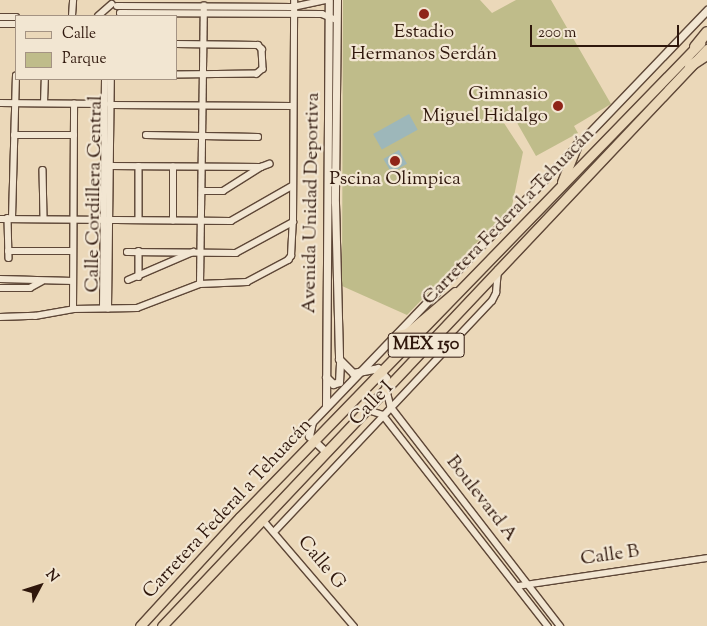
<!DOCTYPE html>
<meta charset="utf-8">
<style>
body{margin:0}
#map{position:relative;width:707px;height:626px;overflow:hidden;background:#ebd8b9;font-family:"Sorts Mill Goudy",serif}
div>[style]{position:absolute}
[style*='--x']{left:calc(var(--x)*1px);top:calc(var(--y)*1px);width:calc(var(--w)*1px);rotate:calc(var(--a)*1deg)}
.green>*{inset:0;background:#bfbc8a}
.water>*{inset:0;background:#9db7ba;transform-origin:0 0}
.roads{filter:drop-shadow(1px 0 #5e4737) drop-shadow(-1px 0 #5e4737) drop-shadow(0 1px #5e4737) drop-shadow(0 -1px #5e4737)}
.minor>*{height:5.5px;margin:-2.75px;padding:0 2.75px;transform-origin:2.75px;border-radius:2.75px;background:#f2e6d2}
.tertiary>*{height:7px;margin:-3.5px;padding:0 3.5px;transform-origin:3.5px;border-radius:3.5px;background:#f2e6d2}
.primary>*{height:9px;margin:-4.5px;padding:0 4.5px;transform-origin:4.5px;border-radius:4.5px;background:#ebd8b9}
.motorway>*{height:10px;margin:-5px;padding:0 5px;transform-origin:5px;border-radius:5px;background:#ebd8b9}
.dots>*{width:14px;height:14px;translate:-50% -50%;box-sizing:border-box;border:2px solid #f2e6d2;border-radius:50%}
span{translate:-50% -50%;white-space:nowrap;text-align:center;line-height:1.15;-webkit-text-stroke:4.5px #f2e6d2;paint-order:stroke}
.shield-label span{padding:1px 4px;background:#f2e6d2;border:1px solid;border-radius:4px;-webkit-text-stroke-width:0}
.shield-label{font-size:18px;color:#2f170c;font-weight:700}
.poi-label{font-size:19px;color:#2f170c}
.right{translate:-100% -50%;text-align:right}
.street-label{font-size:19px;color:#2f170c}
.legend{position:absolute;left:15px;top:15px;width:162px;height:65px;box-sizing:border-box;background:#f2e6d2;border:1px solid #a49383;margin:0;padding:6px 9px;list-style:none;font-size:15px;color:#2f170c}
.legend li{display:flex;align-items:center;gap:10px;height:25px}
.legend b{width:25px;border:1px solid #a49383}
.north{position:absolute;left:15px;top:561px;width:50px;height:50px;-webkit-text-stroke:4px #f2e6d2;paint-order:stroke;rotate:50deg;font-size:14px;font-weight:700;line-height:20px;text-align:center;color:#2f170c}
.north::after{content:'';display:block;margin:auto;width:18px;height:22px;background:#2f170c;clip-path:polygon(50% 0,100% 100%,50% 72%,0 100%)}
.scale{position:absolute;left:530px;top:25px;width:149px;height:22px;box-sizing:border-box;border:2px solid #2f170c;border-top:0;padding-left:6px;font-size:15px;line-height:18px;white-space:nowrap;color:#2f170c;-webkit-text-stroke:4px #f2e6d2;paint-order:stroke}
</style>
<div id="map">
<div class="green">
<i style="clip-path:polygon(343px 0,480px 0,492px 13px,516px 0,551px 0,611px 104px,574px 126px,578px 133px,536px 156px,512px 114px,502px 120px,523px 152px,512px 206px,407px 315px,342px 286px)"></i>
</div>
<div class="water">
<i style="left:409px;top:114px;width:18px;height:41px;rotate:61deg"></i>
<i style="left:399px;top:150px;width:16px;height:18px;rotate:60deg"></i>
</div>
<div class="roads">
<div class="minor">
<i style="--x:117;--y:6;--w:176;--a:0.3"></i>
<i style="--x:293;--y:7;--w:33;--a:-12"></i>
<i style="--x:120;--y:13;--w:202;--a:0.3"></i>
<i style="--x:322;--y:14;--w:16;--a:22"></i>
<i style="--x:72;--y:16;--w:16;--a:-86"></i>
<i style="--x:98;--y:16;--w:18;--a:-41"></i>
<i style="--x:0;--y:17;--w:16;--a:0"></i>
<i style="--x:0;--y:24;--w:16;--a:0"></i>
<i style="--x:176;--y:44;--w:82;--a:0.7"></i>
<i style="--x:258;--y:45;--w:6;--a:45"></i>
<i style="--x:262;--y:49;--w:20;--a:87"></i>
<i style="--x:263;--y:69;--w:8;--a:140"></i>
<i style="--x:257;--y:74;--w:81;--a:179.3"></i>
<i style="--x:0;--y:103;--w:105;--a:0.5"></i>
<i style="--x:44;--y:103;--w:24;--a:-88"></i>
<i style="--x:111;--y:105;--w:182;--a:0.3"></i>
<i style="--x:14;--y:135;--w:60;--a:0"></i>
<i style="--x:146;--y:135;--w:112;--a:1"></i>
<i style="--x:110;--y:166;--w:151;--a:0.4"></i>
<i style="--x:261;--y:167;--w:9;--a:-21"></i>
<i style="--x:139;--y:166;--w:54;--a:90"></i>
<i style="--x:43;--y:170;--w:49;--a:88.8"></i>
<i style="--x:204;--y:191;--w:19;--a:0"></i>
<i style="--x:223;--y:191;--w:45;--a:-32.3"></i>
<i style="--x:8;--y:218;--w:40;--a:88.6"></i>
<i style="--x:12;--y:218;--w:142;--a:-88.4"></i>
<i style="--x:0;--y:219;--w:231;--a:0.5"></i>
<i style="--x:231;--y:221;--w:70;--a:-29.8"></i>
<i style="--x:173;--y:221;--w:54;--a:-90"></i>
<i style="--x:8;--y:251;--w:65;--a:0"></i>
<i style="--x:139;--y:251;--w:26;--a:90"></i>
<i style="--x:127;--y:252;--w:109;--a:0.5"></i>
<i style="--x:236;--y:253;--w:65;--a:-28.5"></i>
<i style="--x:0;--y:279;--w:73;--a:1.6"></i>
<i style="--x:128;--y:280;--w:71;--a:-23.3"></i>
<i style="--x:200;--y:284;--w:278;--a:-89.2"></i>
<i style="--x:0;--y:288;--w:30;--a:0"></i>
<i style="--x:30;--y:288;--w:13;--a:-29"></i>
<i style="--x:103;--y:308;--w:229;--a:-89.5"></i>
<i style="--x:73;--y:309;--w:205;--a:-89.7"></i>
<i style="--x:108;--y:309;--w:230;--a:-89.3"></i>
<i style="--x:0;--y:317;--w:35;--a:-2"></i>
<i style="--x:35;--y:316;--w:39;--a:-10"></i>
<i style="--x:73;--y:309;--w:64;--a:-0.9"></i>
<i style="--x:137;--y:308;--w:67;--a:-20.9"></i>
<i style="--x:200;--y:284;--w:47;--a:-2.4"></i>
<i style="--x:247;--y:282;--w:47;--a:-28.2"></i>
<i style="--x:288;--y:260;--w:5;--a:-53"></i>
<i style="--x:291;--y:256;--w:34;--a:-87"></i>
<i style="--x:293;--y:222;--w:222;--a:-89.7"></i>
<i style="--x:386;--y:387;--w:21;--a:76"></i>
<i style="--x:391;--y:407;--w:277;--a:52.3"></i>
<i style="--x:365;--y:409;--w:19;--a:18"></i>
<i style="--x:383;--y:415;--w:268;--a:52"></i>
<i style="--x:263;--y:520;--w:140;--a:49.4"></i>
<i style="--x:275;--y:531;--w:316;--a:-46.7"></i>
<i style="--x:492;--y:301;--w:9;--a:-63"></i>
<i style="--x:496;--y:293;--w:23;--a:-85"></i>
<i style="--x:518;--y:586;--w:191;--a:-8.4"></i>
</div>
<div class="tertiary">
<i style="--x:337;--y:0;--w:203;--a:90.6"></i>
<i style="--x:335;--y:203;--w:156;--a:88.5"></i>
<i style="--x:339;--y:359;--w:20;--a:45"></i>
<i style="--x:353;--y:373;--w:25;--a:-11"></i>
<i style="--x:378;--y:368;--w:13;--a:51"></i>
<i style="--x:386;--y:378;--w:9;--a:90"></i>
<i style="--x:326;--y:377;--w:10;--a:45"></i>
<i style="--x:333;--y:384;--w:6;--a:-18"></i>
<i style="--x:339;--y:382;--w:20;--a:-87"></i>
<i style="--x:326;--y:406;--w:406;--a:-89.6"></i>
<i style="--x:325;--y:451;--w:22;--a:-137"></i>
<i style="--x:309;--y:436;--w:14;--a:-78"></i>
<i style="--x:312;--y:422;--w:571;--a:-46.21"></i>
</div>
<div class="primary">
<i style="--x:562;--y:182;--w:40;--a:-68"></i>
<i style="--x:397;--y:335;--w:10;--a:-11"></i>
<i style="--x:407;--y:333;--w:63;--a:-40.5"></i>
<i style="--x:140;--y:626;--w:148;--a:-47.5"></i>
<i style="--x:240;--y:517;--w:661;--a:-45.86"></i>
<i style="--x:162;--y:626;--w:794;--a:-46.63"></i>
</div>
<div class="motorway">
<i style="--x:695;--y:47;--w:19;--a:-51"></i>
<i style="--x:690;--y:66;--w:20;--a:-33"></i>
</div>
</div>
<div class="dots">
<i style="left:424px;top:14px;background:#8f2418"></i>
<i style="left:558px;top:106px;background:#8f2418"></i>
<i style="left:395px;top:161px;background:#8f2418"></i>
</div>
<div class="shield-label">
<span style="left:426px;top:345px">MEX 150</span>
</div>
<div class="poi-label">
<span style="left:424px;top:44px">Estadio<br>Hermanos Serdán</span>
<span class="right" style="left:548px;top:106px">Gimnasio<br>Miguel Hidalgo</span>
<span style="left:395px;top:180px">Pscina Olimpica</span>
</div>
<div class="street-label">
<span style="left:95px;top:194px;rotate:-89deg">Calle Cordillera Central</span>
<span style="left:312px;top:203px;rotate:-89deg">Avenida Unidad Deportiva</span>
<span style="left:509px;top:217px;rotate:-46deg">Carretera Federal a Tehuacán</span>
<span style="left:372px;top:404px;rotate:-46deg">Calle I</span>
<span style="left:481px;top:499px;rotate:52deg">Boulevard A</span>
<span style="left:228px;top:509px;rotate:-47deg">Carretera Federal a Tehuacán</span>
<span style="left:610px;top:556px;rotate:-8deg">Calle B</span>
<span style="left:321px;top:563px;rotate:50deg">Calle G</span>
</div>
<ul class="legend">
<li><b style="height:6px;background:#ebd8b9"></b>Calle</li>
<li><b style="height:14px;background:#bfbc8a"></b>Parque</li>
</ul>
<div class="north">N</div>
<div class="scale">200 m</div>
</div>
